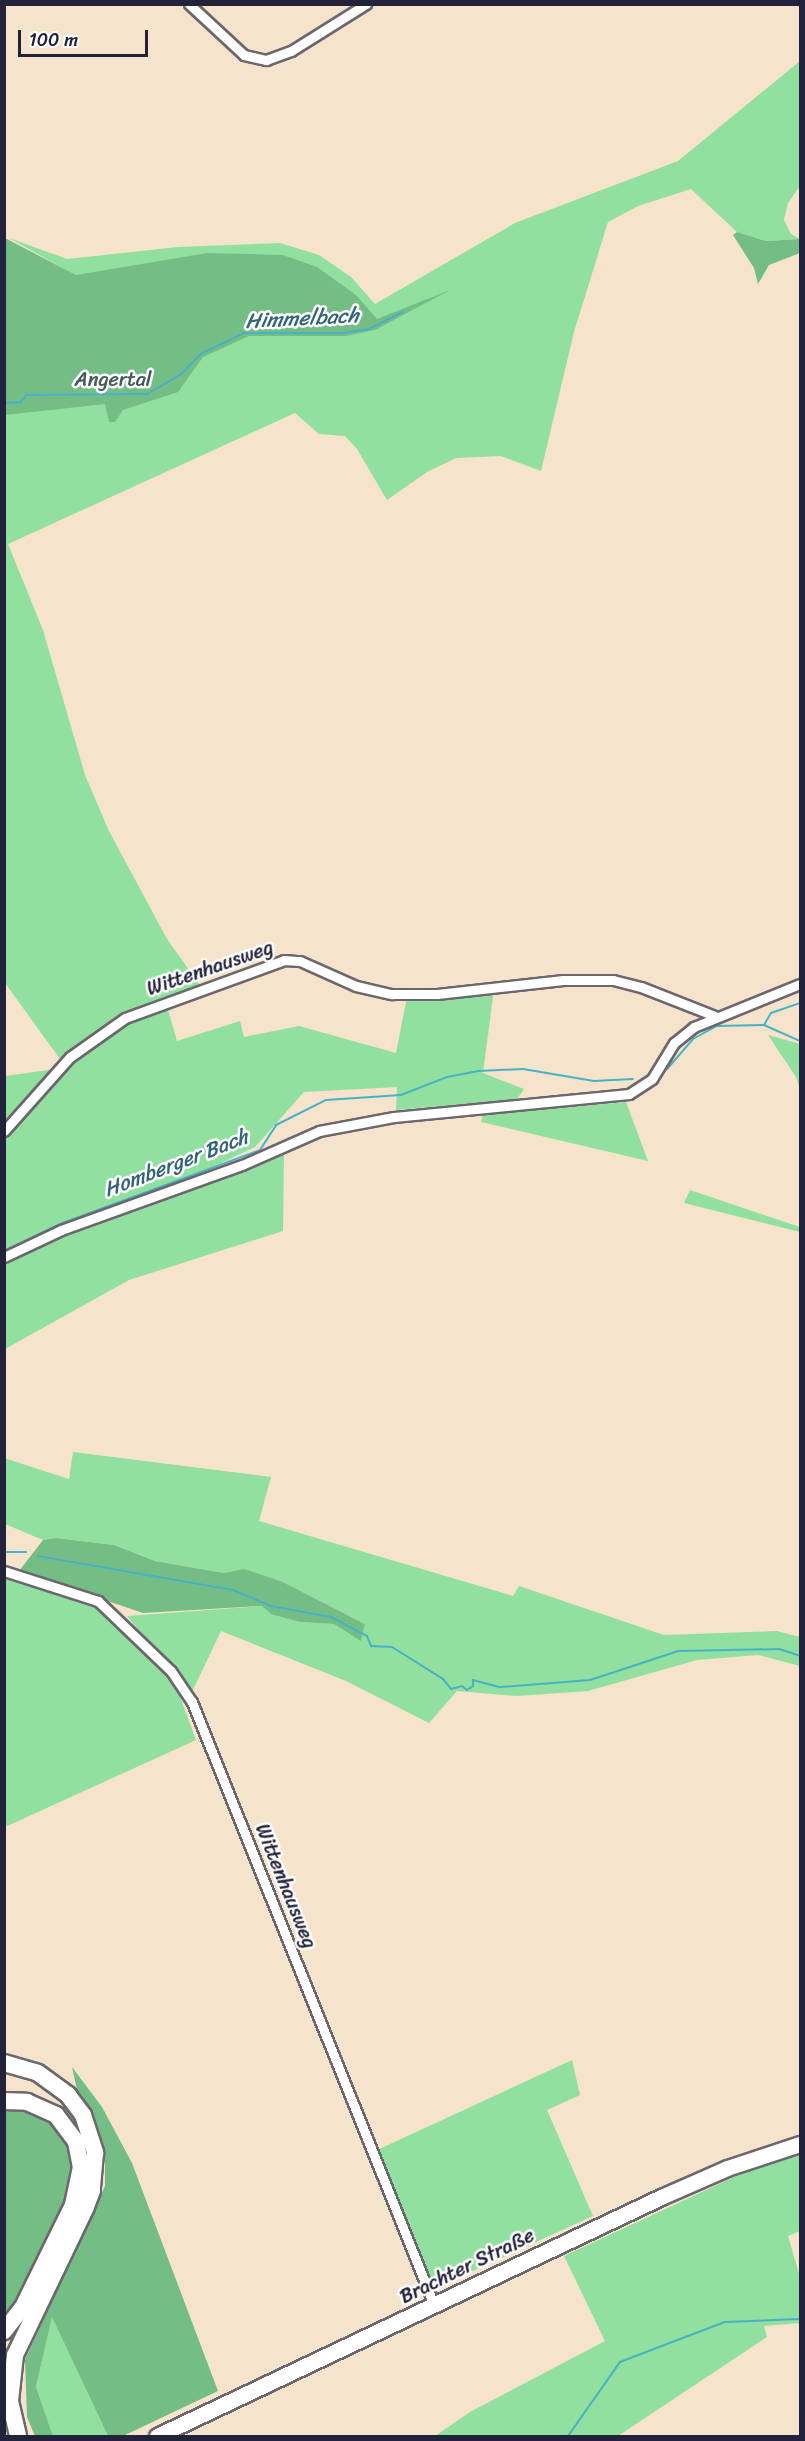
<!DOCTYPE html>
<meta charset="utf-8">
<style>
body{margin:0}
#map{position:relative;width:805px;height:2441px;overflow:hidden;background:#f5e3cc;font-family:Sriracha,sans-serif}
div>[style]{position:absolute}
[style*='--x']{left:calc(var(--x)*1px);top:calc(var(--y)*1px);width:calc(var(--w)*1px);rotate:calc(var(--a)*1deg)}
.green>*{inset:0;background:#91e09f}
.forest>*{inset:0;background:#74be86}
.stream>*{height:2px;margin:-1px;padding:0 1px;transform-origin:1px;border-radius:1px;background:#47b2c5}
.roads{filter:drop-shadow(2px 0 #6c666e) drop-shadow(-2px 0 #6c666e) drop-shadow(0 2px #6c666e) drop-shadow(0 -2px #6c666e)}
.street>*{height:9px;margin:-4.5px;padding:0 4.5px;transform-origin:4.5px;border-radius:4.5px;background:#fff}
.primary>*{height:15px;margin:-7.5px;padding:0 7.5px;transform-origin:7.5px;border-radius:7.5px;background:#fff}
.highway>*{height:16px;margin:-8px;padding:0 8px;transform-origin:8px;border-radius:8px;background:#fff}
span{translate:-50% -50%;white-space:nowrap;text-align:center;line-height:1.15;-webkit-text-stroke:5px #fff;paint-order:stroke}
.park-label{font-size:20px;color:#435b59}
.street-label{font-size:20px;color:#22223b}
.water-label{font-size:21px;color:#336379;font-style:italic}
.frame{position:absolute;inset:0;border:6px solid #22223b;pointer-events:none}
.scale{position:absolute;left:18px;top:30px;width:130px;height:27px;box-sizing:border-box;border:3px solid #22223b;border-top:0;padding-left:8px;font-size:18px;line-height:21px;white-space:nowrap;color:#22223b;-webkit-text-stroke:4px #fff;paint-order:stroke}
</style>
<div id="map">
<div class="green">
<i style="clip-path:polygon(800px 61px,800px 186px,788px 203px,784px 220px,791px 234px,800px 239px,766px 241px,737px 232px,691px 189px,638px 206px,608px 222px,574px 332px,541px 471px,501px 456px,456px 458px,427px 472px,387px 500px,357px 449px,345px 436px,319px 434px,295px 413px,8px 544px,43px 630px,85px 775px,109px 831px,167px 939px,202px 988px,151px 1005px,60px 1059px,5px 983px,5px 248px,70px 272px,9px 238px,67px 259px,178px 247px,280px 243px,319px 255px,351px 277px,375px 304px,515px 223px,678px 161px)"></i>
<i style="clip-path:polygon(494px 989px,483px 1073px,524px 1089px,517px 1099px,396px 1110px,397px 1087px,304px 1092px,255px 1147px,170px 1187px,5px 1253px,5px 1134px,60px 1069px,107px 1031px,166px 1003px,177px 1041px,240px 1021px,244px 1037px,299px 1026px,396px 1053px,407px 997px)"></i>
<i style="clip-path:polygon(768px 1035px,800px 1044px,800px 1089px,796px 1077px)"></i>
<i style="clip-path:polygon(56px 1069px,5px 1128px,5px 1076px)"></i>
<i style="clip-path:polygon(626px 1102px,648px 1161px,481px 1122px,483px 1115px)"></i>
<i style="clip-path:polygon(284px 1153px,283px 1231px,129px 1280px,5px 1349px,5px 1261px,65px 1231px)"></i>
<i style="clip-path:polygon(690px 1190px,800px 1227px,800px 1232px,684px 1203px)"></i>
<i style="clip-path:polygon(73px 1452px,271px 1477px,259px 1521px,513px 1596px,519px 1586px,664px 1635px,777px 1631px,800px 1637px,800px 1666px,758px 1655px,697px 1660px,588px 1691px,517px 1696px,457px 1691px,429px 1723px,346px 1681px,221px 1631px,191px 1694px,127px 1616px,262px 1606px,300px 1622px,334px 1624px,361px 1640px,365px 1624px,283px 1582px,244px 1570px,224px 1573px,155px 1561px,114px 1545px,56px 1538px,43px 1540px,5px 1524px,4px 1458px,69px 1479px)"></i>
<i style="clip-path:polygon(4px 1575px,112px 1608px,176px 1686px,196px 1740px,5px 1827px)"></i>
<i style="clip-path:polygon(572px 2060px,580px 2095px,547px 2110px,593px 2216px,431px 2290px,375px 2151px)"></i>
<i style="clip-path:polygon(800px 2155px,800px 2231px,788px 2236px,800px 2277px,800px 2323px,764px 2326px,767px 2337px,618px 2436px,435px 2436px,470px 2412px,605px 2341px,564px 2256px,743px 2173px)"></i>
<i style="clip-path:polygon(52px 2316px,108px 2436px,53px 2436px,36px 2387px)"></i>
</div>
<div class="forest">
<i style="clip-path:polygon(737px 232px,766px 241px,800px 239px,800px 253px,769px 265px,758px 284px,754px 268px,733px 235px)"></i>
<i style="clip-path:polygon(5px 238px,76px 275px,207px 253px,283px 255px,317px 267px,356px 295px,377px 319px,450px 290px,375px 330px,346px 336px,249px 336px,203px 357px,178px 392px,123px 410px,115px 422px,109px 422px,105px 404px,5px 415px)"></i>
<i style="clip-path:polygon(56px 1538px,114px 1545px,155px 1561px,224px 1573px,244px 1569px,283px 1582px,365px 1624px,361px 1641px,334px 1624px,300px 1622px,271px 1614px,262px 1606px,143px 1613px,19px 1571px,43px 1540px)"></i>
<i style="clip-path:polygon(72px 2067px,102px 2107px,132px 2163px,218px 2391px,123px 2436px,108px 2436px,52px 2317px,36px 2387px,53px 2436px,35px 2436px,27px 2417px,25px 2360px,105px 2186px,105px 2152px,92px 2112px,77px 2090px)"></i>
<i style="clip-path:polygon(15px 2106px,41px 2113px,55px 2123px,74px 2157px,74px 2183px,18px 2302px,5px 2321px,4px 2109px)"></i>
</div>
<div class="stream">
<i style="--x:4;--y:403;--w:17;--a:-3"></i>
<i style="--x:21;--y:402;--w:9;--a:-54"></i>
<i style="--x:26;--y:395;--w:121;--a:-0.5"></i>
<i style="--x:147;--y:394;--w:39;--a:-30"></i>
<i style="--x:181;--y:374;--w:28;--a:-45"></i>
<i style="--x:201;--y:354;--w:48;--a:-26"></i>
<i style="--x:244;--y:333;--w:99;--a:0"></i>
<i style="--x:343;--y:333;--w:26;--a:-9"></i>
<i style="--x:369;--y:329;--w:38;--a:-27"></i>
<i style="--x:764;--y:1025;--w:14;--a:-60"></i>
<i style="--x:771;--y:1013;--w:31;--a:-19"></i>
<i style="--x:667;--y:1069;--w:40;--a:-49"></i>
<i style="--x:693;--y:1039;--w:26;--a:-29"></i>
<i style="--x:716;--y:1026;--w:48;--a:-1.2"></i>
<i style="--x:764;--y:1025;--w:39;--a:24"></i>
<i style="--x:4;--y:1251;--w:62;--a:-25.7"></i>
<i style="--x:60;--y:1224;--w:213;--a:-20.3"></i>
<i style="--x:260;--y:1150;--w:30;--a:-57"></i>
<i style="--x:276;--y:1125;--w:56;--a:-26.6"></i>
<i style="--x:326;--y:1100;--w:75;--a:-3.8"></i>
<i style="--x:401;--y:1095;--w:49;--a:-21.4"></i>
<i style="--x:447;--y:1077;--w:32;--a:-11"></i>
<i style="--x:478;--y:1071;--w:45;--a:-2.5"></i>
<i style="--x:523;--y:1069;--w:72;--a:9.6"></i>
<i style="--x:594;--y:1081;--w:39;--a:-3"></i>
<i style="--x:4;--y:1552;--w:22;--a:0"></i>
<i style="--x:38;--y:1556;--w:198;--a:9.9"></i>
<i style="--x:233;--y:1590;--w:41;--a:22.8"></i>
<i style="--x:271;--y:1606;--w:61;--a:10.4"></i>
<i style="--x:331;--y:1617;--w:41;--a:27.8"></i>
<i style="--x:367;--y:1636;--w:11;--a:68"></i>
<i style="--x:371;--y:1646;--w:21;--a:3"></i>
<i style="--x:392;--y:1647;--w:60;--a:32.1"></i>
<i style="--x:443;--y:1679;--w:13;--a:51"></i>
<i style="--x:451;--y:1689;--w:11;--a:-15"></i>
<i style="--x:462;--y:1686;--w:6;--a:39"></i>
<i style="--x:467;--y:1690;--w:7;--a:-34"></i>
<i style="--x:473;--y:1686;--w:6;--a:-90"></i>
<i style="--x:473;--y:1680;--w:28;--a:15"></i>
<i style="--x:500;--y:1687;--w:90;--a:-4.4"></i>
<i style="--x:590;--y:1680;--w:93;--a:-18.2"></i>
<i style="--x:678;--y:1651;--w:101;--a:-1.1"></i>
<i style="--x:779;--y:1649;--w:22;--a:18"></i>
<i style="--x:568;--y:2436;--w:90;--a:-54.9"></i>
<i style="--x:620;--y:2362;--w:112;--a:-20.9"></i>
<i style="--x:725;--y:2322;--w:75;--a:-2.3"></i>
</div>
<div class="roads">
<div class="street">
<i style="--x:189;--y:4;--w:75;--a:42.8"></i>
<i style="--x:244;--y:55;--w:23;--a:13"></i>
<i style="--x:266;--y:60;--w:27;--a:-20"></i>
<i style="--x:291;--y:51;--w:89;--a:-32.1"></i>
<i style="--x:4;--y:1131;--w:99;--a:-48.3"></i>
<i style="--x:70;--y:1057;--w:67;--a:-35.3"></i>
<i style="--x:125;--y:1018;--w:169;--a:-20"></i>
<i style="--x:284;--y:960;--w:16;--a:4"></i>
<i style="--x:300;--y:961;--w:61;--a:24.1"></i>
<i style="--x:356;--y:986;--w:37;--a:13"></i>
<i style="--x:392;--y:994;--w:45;--a:0"></i>
<i style="--x:437;--y:994;--w:127;--a:-6.3"></i>
<i style="--x:563;--y:980;--w:50;--a:0"></i>
<i style="--x:613;--y:980;--w:29;--a:14"></i>
<i style="--x:641;--y:987;--w:79;--a:21.4"></i>
<i style="--x:4;--y:1257;--w:63;--a:-25.3"></i>
<i style="--x:61;--y:1230;--w:192;--a:-19.8"></i>
<i style="--x:242;--y:1165;--w:84;--a:-23.8"></i>
<i style="--x:319;--y:1131;--w:76;--a:-10.6"></i>
<i style="--x:394;--y:1117;--w:236;--a:-5.6"></i>
<i style="--x:629;--y:1094;--w:27;--a:-33"></i>
<i style="--x:652;--y:1079;--w:42;--a:-58.6"></i>
<i style="--x:674;--y:1043;--w:26;--a:-39"></i>
<i style="--x:694;--y:1027;--w:114;--a:-22.1"></i>
<i style="--x:4;--y:1571;--w:99;--a:17.7"></i>
<i style="--x:98;--y:1601;--w:101;--a:43.8"></i>
<i style="--x:171;--y:1671;--w:37;--a:56"></i>
<i style="--x:192;--y:1702;--w:650;--a:68.13"></i>
</div>
<div class="primary">
<i style="--x:157;--y:2436;--w:558;--a:-25.37"></i>
<i style="--x:661;--y:2197;--w:72;--a:-23.7"></i>
<i style="--x:727;--y:2168;--w:77;--a:-18.2"></i>
</div>
<div class="highway">
<i style="--x:4;--y:2063;--w:35;--a:16"></i>
<i style="--x:38;--y:2073;--w:37;--a:36"></i>
<i style="--x:68;--y:2095;--w:25;--a:53"></i>
<i style="--x:83;--y:2115;--w:40;--a:72"></i>
<i style="--x:95;--y:2153;--w:38;--a:95"></i>
<i style="--x:92;--y:2191;--w:17;--a:111"></i>
<i style="--x:86;--y:2207;--w:164;--a:115.6"></i>
<i style="--x:15;--y:2355;--w:46;--a:96.2"></i>
<i style="--x:10;--y:2401;--w:36;--a:77"></i>
<i style="--x:4;--y:2101;--w:23;--a:2"></i>
<i style="--x:27;--y:2102;--w:32;--a:24"></i>
<i style="--x:56;--y:2115;--w:34;--a:53"></i>
<i style="--x:76;--y:2142;--w:25;--a:79"></i>
<i style="--x:81;--y:2167;--w:39;--a:102"></i>
<i style="--x:73;--y:2205;--w:114;--a:116.1"></i>
<i style="--x:23;--y:2307;--w:31;--a:128"></i>
</div>
</div>
<div class="park-label">
<span style="left:113px;top:379px">Angertal</span>
</div>
<div class="street-label">
<span style="left:210px;top:968px;rotate:-19deg">Wittenhausweg</span>
<span style="left:286px;top:1886px;rotate:68deg">Wittenhausweg</span>
<span style="left:467px;top:2266px;rotate:-26deg">Brachter Straße</span>
</div>
<div class="water-label">
<span style="left:302px;top:318px;rotate:-3deg">Himmelbach</span>
<span style="left:176px;top:1163px;rotate:-21deg">Homberger Bach</span>
</div>
<div class="frame"></div>
<div class="scale">100 m</div>
</div>
